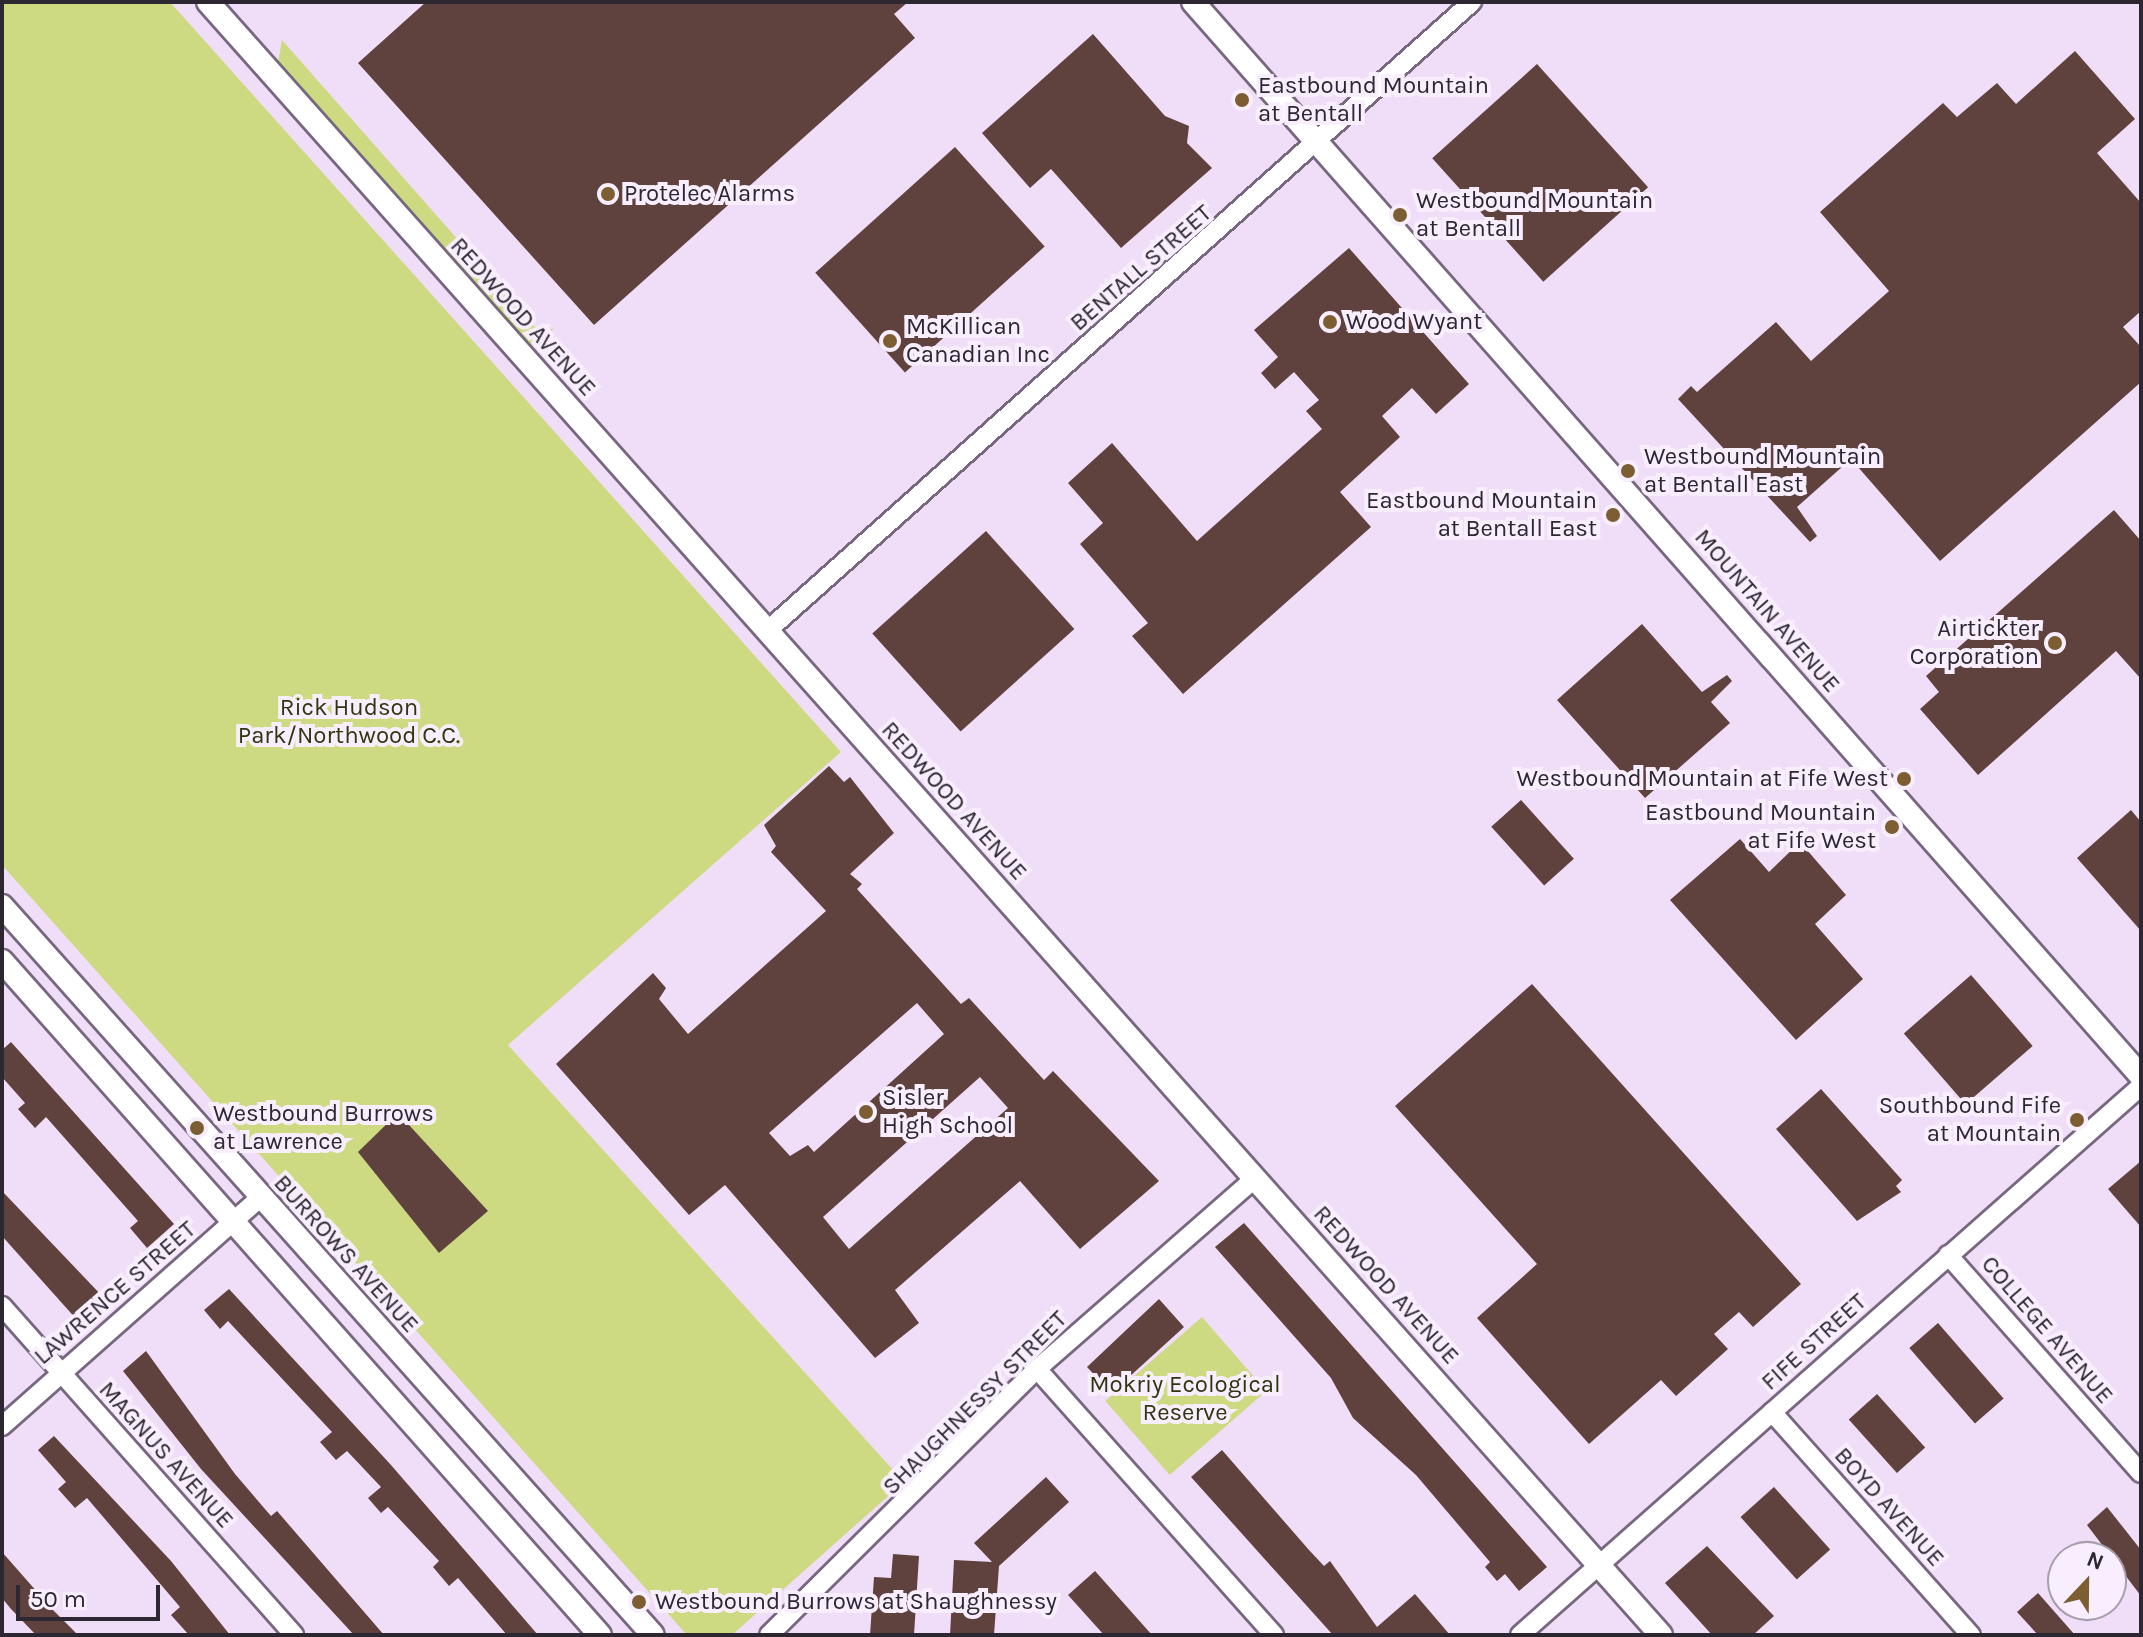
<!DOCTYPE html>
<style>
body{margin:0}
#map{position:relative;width:2143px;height:1637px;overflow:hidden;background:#f0def9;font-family:Karla,sans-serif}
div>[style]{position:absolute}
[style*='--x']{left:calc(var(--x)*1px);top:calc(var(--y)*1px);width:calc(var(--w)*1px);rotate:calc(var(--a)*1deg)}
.green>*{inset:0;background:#cdda82;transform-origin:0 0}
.building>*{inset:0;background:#5f423d;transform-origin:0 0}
.roads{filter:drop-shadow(2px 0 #77677f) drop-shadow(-2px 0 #77677f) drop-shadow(0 2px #77677f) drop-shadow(0 -2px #77677f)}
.minor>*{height:18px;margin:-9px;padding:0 9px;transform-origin:9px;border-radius:9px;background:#fff}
.tertiary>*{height:22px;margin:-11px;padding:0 11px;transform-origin:11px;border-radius:11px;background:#fff}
.dots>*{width:22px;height:22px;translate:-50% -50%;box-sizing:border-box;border:4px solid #f9eefe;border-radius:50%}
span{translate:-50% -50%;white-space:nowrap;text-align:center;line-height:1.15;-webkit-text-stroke:8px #f9eefe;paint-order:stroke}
.poi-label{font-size:24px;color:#2d2731}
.left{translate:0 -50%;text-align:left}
.right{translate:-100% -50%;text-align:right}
.street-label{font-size:24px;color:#2d2731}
.park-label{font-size:24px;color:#30350e}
.frame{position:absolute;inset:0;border:4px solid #2d2731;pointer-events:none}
.north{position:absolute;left:2047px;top:1541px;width:80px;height:80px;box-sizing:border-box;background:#f9eefe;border:2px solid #a79eac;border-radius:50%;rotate:22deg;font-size:22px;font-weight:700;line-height:32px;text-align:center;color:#2d2731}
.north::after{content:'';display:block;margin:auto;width:28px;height:36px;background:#7c5e32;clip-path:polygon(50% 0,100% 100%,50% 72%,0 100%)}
.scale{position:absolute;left:16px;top:1585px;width:144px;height:36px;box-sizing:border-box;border:4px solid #2d2731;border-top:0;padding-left:10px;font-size:24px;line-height:28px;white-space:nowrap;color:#2d2731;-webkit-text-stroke:6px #f9eefe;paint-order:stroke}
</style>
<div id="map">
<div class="green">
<i style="clip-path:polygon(2px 2px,170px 2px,841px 752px,508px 1045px,904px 1482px,732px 1635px,687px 1635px,2px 865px)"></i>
<i style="clip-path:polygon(282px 40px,542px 335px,553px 328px,548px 344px,530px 345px,278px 62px)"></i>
<i style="left:1202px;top:1317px;width:98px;height:128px;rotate:49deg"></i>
</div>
<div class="building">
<i style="clip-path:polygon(426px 2px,908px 2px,894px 14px,915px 38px,594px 325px,358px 63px)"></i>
<i style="clip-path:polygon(1093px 34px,1165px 116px,1189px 126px,1187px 143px,1212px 168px,1121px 248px,1051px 169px,1030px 188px,982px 133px)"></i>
<i style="clip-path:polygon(2075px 51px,2135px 119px,2097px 153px,2141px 203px,2141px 311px,2123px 327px,2141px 347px,2141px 382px,1940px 561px,1851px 459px,1797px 507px,1817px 536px,1810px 542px,1678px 399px,1691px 386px,1697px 392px,1776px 322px,1811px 361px,1889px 291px,1820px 212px,1943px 103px,1957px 117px,1997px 83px,2016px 104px)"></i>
<i style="left:1537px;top:64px;width:166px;height:141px;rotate:48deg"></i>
<i style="left:955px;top:147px;width:134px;height:188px;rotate:48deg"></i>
<i style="clip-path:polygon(1349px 248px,1469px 384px,1436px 414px,1412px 388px,1382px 416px,1400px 437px,1340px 492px,1371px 527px,1183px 694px,1132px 636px,1148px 623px,1080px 544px,1103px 523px,1068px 483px,1112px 443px,1197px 541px,1322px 429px,1306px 411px,1319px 400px,1294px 372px,1275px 389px,1261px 373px,1278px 357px,1254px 330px)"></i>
<i style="clip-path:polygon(2114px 510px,2141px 541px,2141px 679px,2116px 651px,1978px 775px,1920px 709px,1939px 692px,1926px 676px)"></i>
<i style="left:986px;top:531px;width:132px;height:153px;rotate:48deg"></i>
<i style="clip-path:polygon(1642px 624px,1702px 692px,1727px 675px,1732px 681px,1711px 702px,1730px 723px,1645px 798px,1557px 700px)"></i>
<i style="clip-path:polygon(evenodd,829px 766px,844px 782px,850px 777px,894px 833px,850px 874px,862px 884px,857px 889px,961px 1004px,969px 998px,1044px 1080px,1053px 1071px,1159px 1181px,1080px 1249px,1020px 1181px,895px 1290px,919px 1323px,875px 1358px,725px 1185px,689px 1215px,556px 1064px,653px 973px,666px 988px,659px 999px,688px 1034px,826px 911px,771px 852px,776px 846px,764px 825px,829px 766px,917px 1003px,944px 1034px,814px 1152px,808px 1145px,790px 1156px,769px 1133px,917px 1003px,829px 766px,980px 1077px,1008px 1108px,849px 1249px,823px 1217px,980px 1077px)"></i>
<i style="left:1521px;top:800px;width:79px;height:40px;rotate:48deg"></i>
<i style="clip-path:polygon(2131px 810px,2141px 822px,2141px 931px,2077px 858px)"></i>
<i style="clip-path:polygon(1740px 839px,1769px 872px,1800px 842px,1846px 895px,1815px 924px,1863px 979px,1796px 1040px,1670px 900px)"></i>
<i style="left:1971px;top:975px;width:94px;height:89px;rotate:49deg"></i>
<i style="clip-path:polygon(1532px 984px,1801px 1284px,1753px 1327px,1739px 1312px,1714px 1334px,1728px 1349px,1676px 1396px,1661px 1380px,1589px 1444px,1477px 1318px,1537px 1264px,1395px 1106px)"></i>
<i style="clip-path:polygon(11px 1042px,174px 1224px,147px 1248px,130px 1228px,138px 1221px,46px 1117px,35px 1128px,18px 1109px,25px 1103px,2px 1077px,2px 1050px)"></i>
<i style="clip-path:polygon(1821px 1089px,1902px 1180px,1896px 1186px,1901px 1192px,1857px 1221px,1776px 1129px)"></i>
<i style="clip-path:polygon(398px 1113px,488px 1211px,439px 1253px,358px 1152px)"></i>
<i style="clip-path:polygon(2141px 1161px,2141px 1227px,2108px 1189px)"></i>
<i style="clip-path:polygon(2px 1191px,104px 1298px,78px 1321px,2px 1236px)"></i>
<i style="clip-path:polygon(1244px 1223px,1547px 1567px,1519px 1591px,1505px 1574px,1497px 1581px,1485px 1567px,1490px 1562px,1416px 1475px,1353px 1418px,1331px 1378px,1215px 1247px)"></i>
<i style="clip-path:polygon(229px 1289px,391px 1465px,538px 1635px,507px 1635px,458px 1578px,449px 1586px,433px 1567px,439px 1561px,388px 1507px,381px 1513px,368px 1498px,381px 1487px,347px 1451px,336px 1460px,320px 1442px,332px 1432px,228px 1321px,220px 1329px,204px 1310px)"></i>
<i style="clip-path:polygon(1159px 1299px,1184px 1327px,1117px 1388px,1109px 1379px,1103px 1384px,1087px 1367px)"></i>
<i style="left:1938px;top:1323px;width:100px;height:38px;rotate:49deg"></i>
<i style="clip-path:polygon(146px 1351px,235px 1474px,271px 1516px,277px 1511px,384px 1635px,354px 1635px,201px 1469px,123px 1371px)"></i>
<i style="left:1877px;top:1394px;width:72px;height:38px;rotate:48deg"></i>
<i style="clip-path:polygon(54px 1436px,171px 1561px,230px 1635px,189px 1635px,171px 1615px,180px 1607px,87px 1498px,75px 1508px,58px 1489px,66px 1482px,38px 1450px)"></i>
<i style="clip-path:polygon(1222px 1450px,1309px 1550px,1324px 1566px,1330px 1561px,1377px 1627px,1415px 1594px,1450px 1635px,1333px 1635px,1191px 1477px)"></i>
<i style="clip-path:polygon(1046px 1477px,1069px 1502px,999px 1566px,994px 1635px,950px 1635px,954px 1560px,992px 1562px,974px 1543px)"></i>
<i style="left:1774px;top:1487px;width:84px;height:45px;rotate:48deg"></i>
<i style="clip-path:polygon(2107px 1507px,2141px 1550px,2141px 1596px,2087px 1525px)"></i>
<i style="clip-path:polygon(1707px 1546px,1774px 1616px,1753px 1635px,1712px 1635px,1665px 1583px)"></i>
<i style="clip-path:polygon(2px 1552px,53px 1610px,78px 1635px,36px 1635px,11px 1609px,2px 1598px)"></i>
<i style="clip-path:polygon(893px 1554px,919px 1556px,914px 1635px,870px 1635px,874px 1577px,891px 1578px)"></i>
<i style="clip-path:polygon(1095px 1571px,1152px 1635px,1104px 1635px,1068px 1595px)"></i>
<i style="clip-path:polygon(2038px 1593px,2075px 1635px,2038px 1635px,2017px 1612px)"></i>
</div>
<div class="roads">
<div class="minor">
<i style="--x:767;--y:631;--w:945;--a:-41.74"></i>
<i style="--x:1948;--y:1255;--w:291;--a:48.5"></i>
<i style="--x:2;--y:1306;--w:440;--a:48.4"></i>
<i style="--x:1037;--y:1369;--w:356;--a:48.3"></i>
<i style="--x:1772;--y:1412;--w:299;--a:48.3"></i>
<i style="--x:2;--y:1426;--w:346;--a:-41.5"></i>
<i style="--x:769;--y:1635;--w:378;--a:-44.8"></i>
<i style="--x:1037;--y:1369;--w:291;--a:-41.2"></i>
<i style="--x:1520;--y:1635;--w:829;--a:-41.48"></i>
</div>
<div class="tertiary">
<i style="--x:208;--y:2;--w:2186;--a:48.34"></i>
<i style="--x:1193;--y:2;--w:1433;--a:48.57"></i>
<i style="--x:2;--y:906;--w:977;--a:48.24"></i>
<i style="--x:2;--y:961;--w:901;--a:48.42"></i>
</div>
</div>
<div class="dots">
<i style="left:1242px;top:100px;background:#7c5e32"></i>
<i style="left:608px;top:194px;background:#7c5e32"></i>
<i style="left:1400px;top:215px;background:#7c5e32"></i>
<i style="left:1330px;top:322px;background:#7c5e32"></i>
<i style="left:890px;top:341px;background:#7c5e32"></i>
<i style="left:1628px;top:471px;background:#7c5e32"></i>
<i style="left:1613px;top:515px;background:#7c5e32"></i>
<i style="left:2055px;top:643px;background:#7c5e32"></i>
<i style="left:1904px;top:779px;background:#7c5e32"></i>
<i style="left:1892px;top:827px;background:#7c5e32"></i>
<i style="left:866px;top:1112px;background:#7c5e32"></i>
<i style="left:2077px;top:1120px;background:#7c5e32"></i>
<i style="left:197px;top:1128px;background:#7c5e32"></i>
<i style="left:639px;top:1602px;background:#7c5e32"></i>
</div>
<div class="poi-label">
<span class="left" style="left:1258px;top:100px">Eastbound Mountain<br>at Bentall</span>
<span class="left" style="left:624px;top:194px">Protelec Alarms</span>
<span class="left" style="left:1416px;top:215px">Westbound Mountain<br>at Bentall</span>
<span class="left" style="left:1346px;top:322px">Wood Wyant</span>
<span class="left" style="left:906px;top:341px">McKillican<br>Canadian Inc</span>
<span class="left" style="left:1644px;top:471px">Westbound Mountain<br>at Bentall East</span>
<span class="right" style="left:1597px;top:515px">Eastbound Mountain<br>at Bentall East</span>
<span class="right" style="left:2039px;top:643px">Airtickter<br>Corporation</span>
<span class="right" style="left:1888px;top:779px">Westbound Mountain at Fife West</span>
<span class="right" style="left:1876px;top:827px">Eastbound Mountain<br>at Fife West</span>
<span class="left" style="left:882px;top:1112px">Sisler<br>High School</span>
<span class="right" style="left:2061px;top:1120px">Southbound Fife<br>at Mountain</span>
<span class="left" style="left:213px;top:1128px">Westbound Burrows<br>at Lawrence</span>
<span class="left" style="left:655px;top:1602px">Westbound Burrows at Shaughnessy</span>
</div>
<div class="street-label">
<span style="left:1141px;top:268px;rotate:-41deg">BENTALL STREET</span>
<span style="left:523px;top:317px;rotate:48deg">REDWOOD AVENUE</span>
<span style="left:1767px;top:611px;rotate:49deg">MOUNTAIN AVENUE</span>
<span style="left:954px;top:801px;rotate:48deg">REDWOOD AVENUE</span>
<span style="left:346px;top:1254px;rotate:48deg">BURROWS AVENUE</span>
<span style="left:1386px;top:1285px;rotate:48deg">REDWOOD AVENUE</span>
<span style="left:115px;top:1293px;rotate:-41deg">LAWRENCE STREET</span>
<span style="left:2047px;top:1330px;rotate:49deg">COLLEGE AVENUE</span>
<span style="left:1814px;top:1342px;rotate:-42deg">FIFE STREET</span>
<span style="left:975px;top:1403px;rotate:-45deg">SHAUGHNESSY STREET</span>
<span style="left:166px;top:1455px;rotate:48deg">MAGNUS AVENUE</span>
<span style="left:1889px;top:1507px;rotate:48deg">BOYD AVENUE</span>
</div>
<div class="park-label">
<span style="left:349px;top:722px">Rick Hudson<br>Park/Northwood C.C.</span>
<span style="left:1185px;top:1399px">Mokriy Ecological<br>Reserve</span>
</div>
<div class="frame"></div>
<div class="north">N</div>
<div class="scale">50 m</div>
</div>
